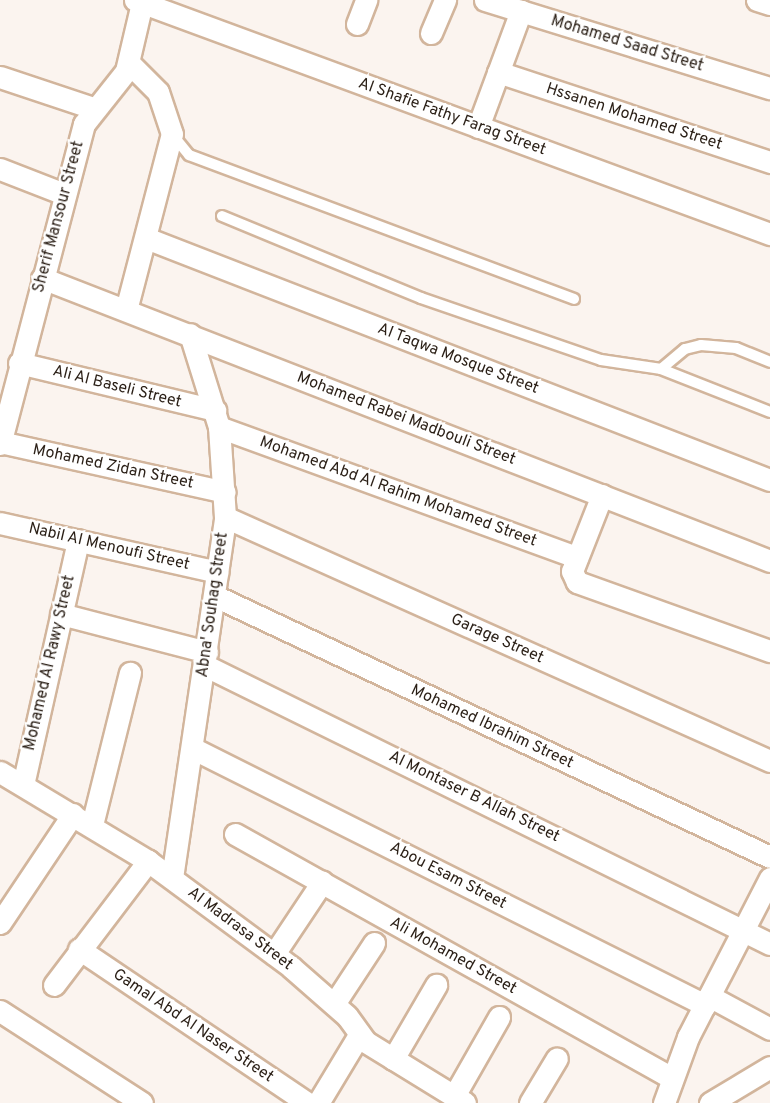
<!DOCTYPE html>
<style>
body{margin:0}
#map{position:relative;width:770px;height:1103px;overflow:hidden;background:#fbf4ef;font-family:Overpass,sans-serif}
div>[style]{position:absolute}
[style*='--x']{left:calc(var(--x)*1px);top:calc(var(--y)*1px);width:calc(var(--w)*1px);rotate:calc(var(--a)*1deg)}
.roads{filter:drop-shadow(2px 0 #d2b59c) drop-shadow(-2px 0 #d2b59c) drop-shadow(0 2px #d2b59c) drop-shadow(0 -2px #d2b59c)}
.service>*{height:10px;margin:-5px;padding:0 5px;transform-origin:5px;border-radius:5px;background:#fff}
.minor>*{height:21px;margin:-10.5px;padding:0 10.5px;transform-origin:10.5px;border-radius:10.5px;background:#fff}
span{translate:-50% -50%;white-space:nowrap;text-align:center;line-height:1.15;-webkit-text-stroke:4.5px #fff;paint-order:stroke}
.street-label{font-size:16px;color:#2a1f16}
</style>
<div id="map">
<div class="roads">
<div class="service">
<i style="--x:172;--y:134;--w:27;--a:51"></i>
<i style="--x:189;--y:155;--w:411;--a:20.5"></i>
<i style="--x:222;--y:216;--w:215;--a:22.4"></i>
<i style="--x:421;--y:298;--w:190;--a:19"></i>
<i style="--x:601;--y:360;--w:61;--a:8.5"></i>
<i style="--x:661;--y:369;--w:117;--a:21.5"></i>
<i style="--x:661;--y:369;--w:31;--a:-40"></i>
<i style="--x:685;--y:349;--w:16;--a:-14"></i>
<i style="--x:701;--y:345;--w:35;--a:5"></i>
<i style="--x:736;--y:348;--w:37;--a:22"></i>
</div>
<div class="minor">
<i style="--x:135;--y:0;--w:677;--a:20.23"></i>
<i style="--x:485;--y:0;--w:298;--a:17.2"></i>
<i style="--x:757;--y:0;--w:14;--a:17"></i>
<i style="--x:357;--y:24;--w:26;--a:-69"></i>
<i style="--x:431;--y:33;--w:36;--a:-67"></i>
<i style="--x:498;--y:72;--w:287;--a:18.3"></i>
<i style="--x:0;--y:77;--w:98;--a:18.4"></i>
<i style="--x:478;--y:127;--w:124;--a:-69.7"></i>
<i style="--x:0;--y:169;--w:69;--a:21.3"></i>
<i style="--x:146;--y:238;--w:669;--a:21.2"></i>
<i style="--x:42;--y:278;--w:781;--a:21.24"></i>
<i style="--x:126;--y:310;--w:182;--a:-75.4"></i>
<i style="--x:172;--y:134;--w:44;--a:-108.4"></i>
<i style="--x:158;--y:92;--w:41;--a:-135"></i>
<i style="--x:19;--y:363;--w:202;--a:13.5"></i>
<i style="--x:219;--y:427;--w:381;--a:20"></i>
<i style="--x:0;--y:442;--w:230;--a:12.5"></i>
<i style="--x:0;--y:444;--w:331;--a:-75.3"></i>
<i style="--x:84;--y:124;--w:68;--a:-51.6"></i>
<i style="--x:126;--y:71;--w:70;--a:-76.8"></i>
<i style="--x:602;--y:495;--w:82;--a:111.5"></i>
<i style="--x:572;--y:571;--w:12;--a:66"></i>
<i style="--x:577;--y:582;--w:205;--a:19.7"></i>
<i style="--x:225;--y:517;--w:597;--a:24.12"></i>
<i style="--x:0;--y:523;--w:223;--a:12.7"></i>
<i style="--x:215;--y:596;--w:613;--a:25.19"></i>
<i style="--x:61;--y:614;--w:151;--a:14.6"></i>
<i style="--x:204;--y:665;--w:631;--a:26.24"></i>
<i style="--x:192;--y:748;--w:574;--a:26.61"></i>
<i style="--x:0;--y:772;--w:173;--a:31"></i>
<i style="--x:148;--y:861;--w:178;--a:36.5"></i>
<i style="--x:291;--y:967;--w:74;--a:41.2"></i>
<i style="--x:347;--y:1016;--w:32;--a:54"></i>
<i style="--x:366;--y:1042;--w:116;--a:31.6"></i>
<i style="--x:23;--y:785;--w:251;--a:-77.3"></i>
<i style="--x:92;--y:825;--w:157;--a:-76"></i>
<i style="--x:235;--y:834;--w:501;--a:29.18"></i>
<i style="--x:172;--y:878;--w:365;--a:-81.6"></i>
<i style="--x:225;--y:517;--w:90;--a:-93.8"></i>
<i style="--x:219;--y:427;--w:97;--a:-107.3"></i>
<i style="--x:0;--y:923;--w:131;--a:-56.2"></i>
<i style="--x:79;--y:949;--w:275;--a:34"></i>
<i style="--x:274;--y:954;--w:87;--a:-56.3"></i>
<i style="--x:54;--y:985;--w:156;--a:-52.8"></i>
<i style="--x:709;--y:996;--w:69;--a:28.4"></i>
<i style="--x:334;--y:1004;--w:73;--a:-56.7"></i>
<i style="--x:0;--y:1011;--w:169;--a:32.9"></i>
<i style="--x:393;--y:1059;--w:86;--a:-59.8"></i>
<i style="--x:454;--y:1096;--w:91;--a:-60.3"></i>
<i style="--x:318;--y:1103;--w:79;--a:-58.9"></i>
<i style="--x:530;--y:1103;--w:52;--a:-59"></i>
<i style="--x:664;--y:1103;--w:70;--a:-70"></i>
<i style="--x:688;--y:1037;--w:179;--a:-62.7"></i>
<i style="--x:710;--y:1103;--w:70;--a:-31"></i>
</div>
</div>
<div class="street-label">
<span style="left:627px;top:44px;rotate:17deg">Mohamed Saad Street</span>
<span style="left:452px;top:117px;rotate:20deg">Al Shafie Fathy Farag Street</span>
<span style="left:634px;top:117px;rotate:18deg">Hssanen Mohamed Street</span>
<span style="left:59px;top:217px;rotate:-75deg">Sherif Mansour Street</span>
<span style="left:458px;top:359px;rotate:21deg">Al Taqwa Mosque Street</span>
<span style="left:117px;top:387px;rotate:14deg">Ali Al Baseli Street</span>
<span style="left:406px;top:419px;rotate:21deg">Mohamed Rabei Madbouli Street</span>
<span style="left:113px;top:467px;rotate:12deg">Mohamed Zidan Street</span>
<span style="left:398px;top:492px;rotate:20deg">Mohamed Abd Al Rahim Mohamed Street</span>
<span style="left:109px;top:547px;rotate:13deg">Nabil Al Menoufi Street</span>
<span style="left:213px;top:605px;rotate:-82deg">Abna' Souhag Street</span>
<span style="left:497px;top:639px;rotate:24deg">Garage Street</span>
<span style="left:50px;top:663px;rotate:-77deg">Mohamed Al Rawy Street</span>
<span style="left:492px;top:727px;rotate:25deg">Mohamed Ibrahim Street</span>
<span style="left:474px;top:797px;rotate:26deg">Al Montaser B Allah Street</span>
<span style="left:448px;top:876px;rotate:27deg">Abou Esam Street</span>
<span style="left:240px;top:929px;rotate:37deg">Al Madrasa Street</span>
<span style="left:453px;top:956px;rotate:29deg">Ali Mohamed Street</span>
<span style="left:193px;top:1026px;rotate:34deg">Gamal Abd Al Naser Street</span>
</div>
</div>
